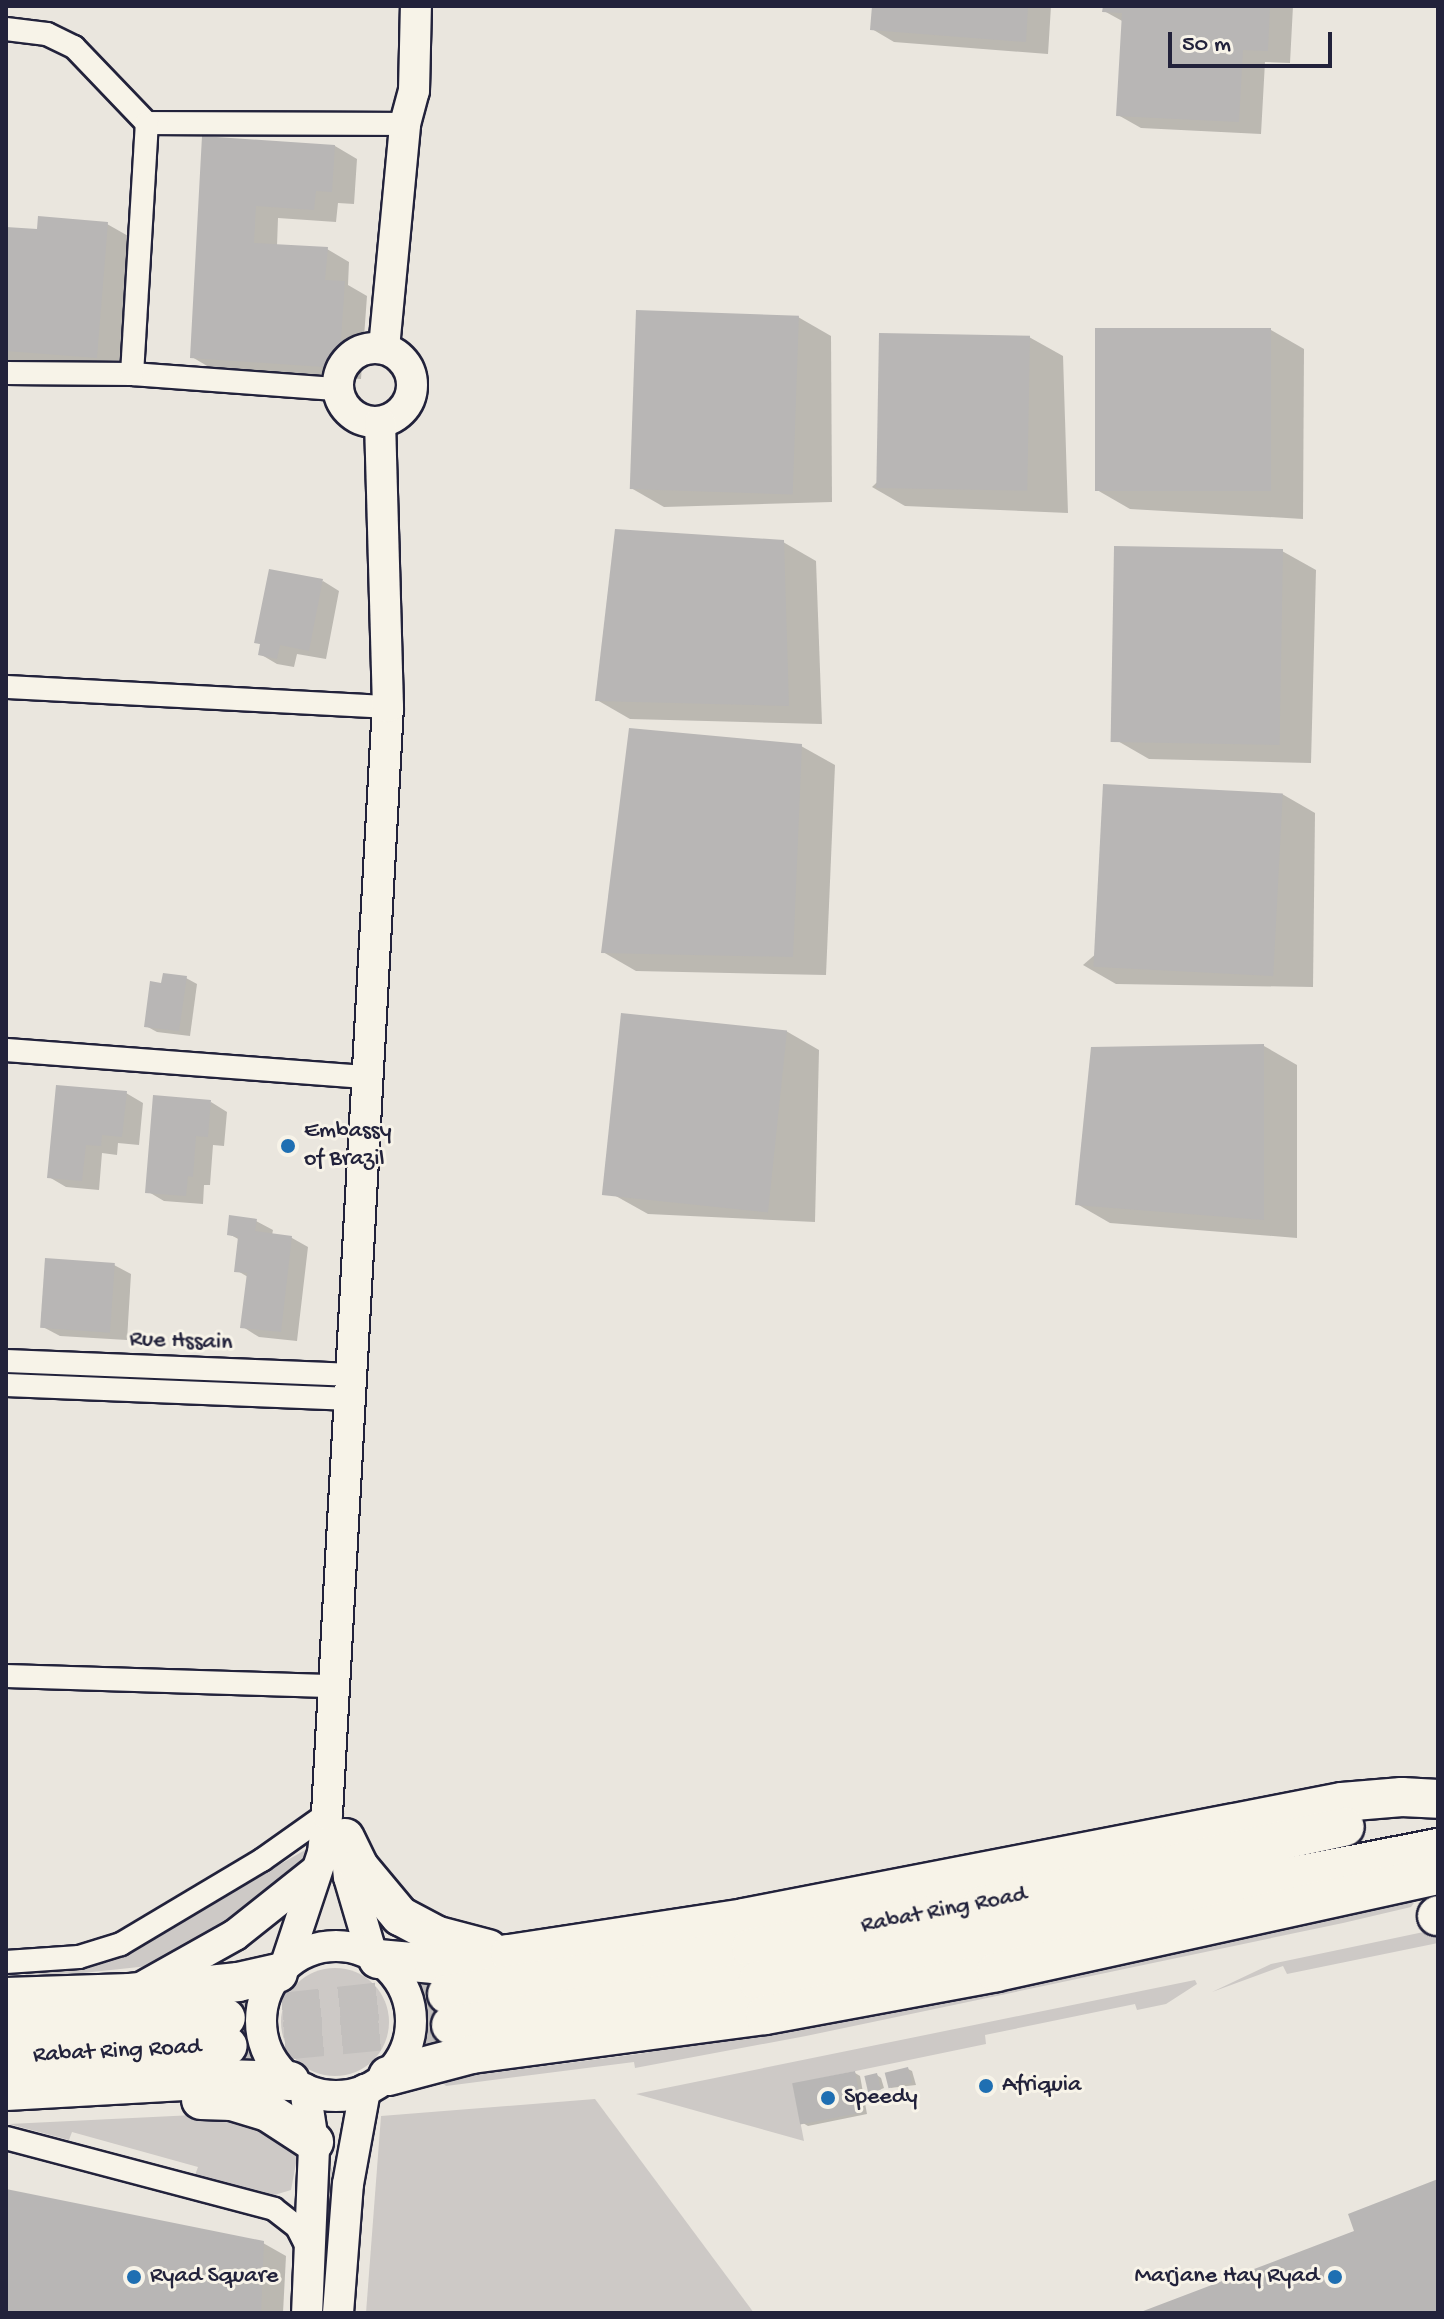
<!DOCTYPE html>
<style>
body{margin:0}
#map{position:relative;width:1444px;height:2319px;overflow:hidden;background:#eae6de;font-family:"Gochi Hand",sans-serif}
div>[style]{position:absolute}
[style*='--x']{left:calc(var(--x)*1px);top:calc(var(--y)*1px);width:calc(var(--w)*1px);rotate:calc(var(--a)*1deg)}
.green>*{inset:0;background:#cdc9c6}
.round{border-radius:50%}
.shadow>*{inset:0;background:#0003}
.building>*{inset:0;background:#b8b6b5;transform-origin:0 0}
.highway-tunnel>*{height:38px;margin-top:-19px;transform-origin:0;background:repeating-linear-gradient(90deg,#c2bfbd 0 38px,transparent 0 57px)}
.roads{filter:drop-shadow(2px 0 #22223b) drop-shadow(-2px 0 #22223b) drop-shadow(0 2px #22223b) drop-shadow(0 -2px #22223b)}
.street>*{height:22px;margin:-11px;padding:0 11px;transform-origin:11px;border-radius:11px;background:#f7f3e8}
.secondary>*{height:30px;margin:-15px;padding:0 15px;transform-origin:15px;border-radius:15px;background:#f7f3e8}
.secondary>.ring{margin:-15px;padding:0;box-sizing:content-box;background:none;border:30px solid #f7f3e8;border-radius:50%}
.highway>*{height:38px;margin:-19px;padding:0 19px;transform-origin:19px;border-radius:19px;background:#f7f3e8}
.dots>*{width:22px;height:22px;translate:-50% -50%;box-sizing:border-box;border:4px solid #f7f3e8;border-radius:50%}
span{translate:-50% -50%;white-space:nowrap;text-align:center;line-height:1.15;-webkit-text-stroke:6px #f7f3e8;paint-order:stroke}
.poi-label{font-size:24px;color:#22223b}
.left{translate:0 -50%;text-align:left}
.right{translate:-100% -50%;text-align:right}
.street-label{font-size:24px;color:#22223b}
.frame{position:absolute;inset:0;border:8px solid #22223b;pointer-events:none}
.scale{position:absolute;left:1168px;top:32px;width:164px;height:36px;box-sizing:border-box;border:4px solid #22223b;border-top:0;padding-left:10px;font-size:24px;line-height:28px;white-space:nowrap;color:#22223b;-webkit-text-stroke:6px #f7f3e8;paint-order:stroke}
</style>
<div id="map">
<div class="green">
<i style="clip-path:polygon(307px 1849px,292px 1884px,158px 1965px,26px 1979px,25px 1970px,111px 1960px)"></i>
<i style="clip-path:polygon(1410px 1901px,1414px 1903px,1411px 1907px,1343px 1923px,806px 2036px,635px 2068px,634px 2062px,446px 2086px,442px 2082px,444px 2079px,638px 2054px,801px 2026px)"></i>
<i style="clip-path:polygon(1438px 1929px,1438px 1943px,1287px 1974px,1283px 1966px,1212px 1992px,1271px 1964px)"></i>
<i class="round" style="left:281px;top:1968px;width:108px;height:108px"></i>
<i style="clip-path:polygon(1195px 1980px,1197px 1984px,1166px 2004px,1137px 2010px,1135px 2004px,985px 2035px,986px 2044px,793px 2084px,804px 2141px,636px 2094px)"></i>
<i style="clip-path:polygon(595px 2099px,754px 2313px,366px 2313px,381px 2116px)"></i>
<i style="clip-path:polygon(194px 2115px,254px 2123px,293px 2149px,297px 2158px,291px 2190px,271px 2196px,195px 2175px,198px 2167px,72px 2132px,69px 2140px,9px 2124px)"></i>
<i style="clip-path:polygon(329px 2166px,332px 2169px,324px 2313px,319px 2313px)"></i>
</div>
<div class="shadow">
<i style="clip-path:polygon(874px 6px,1051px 6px,1048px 54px,894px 42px,872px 29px)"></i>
<i style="clip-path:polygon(1105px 6px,1293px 6px,1290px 63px,1265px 62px,1261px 134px,1141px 128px,1118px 115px,1124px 22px,1104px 11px)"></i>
<i style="clip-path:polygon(204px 138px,335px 146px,357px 159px,354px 204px,338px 203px,336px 222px,278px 218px,277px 246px,327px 249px,349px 262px,348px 285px,367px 296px,361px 379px,214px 370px,192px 357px)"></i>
<i style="clip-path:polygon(107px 224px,130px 237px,119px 370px,6px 360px,6px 229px,38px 232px)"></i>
<i style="clip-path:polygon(798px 317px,831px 336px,832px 502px,664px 507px,631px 488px)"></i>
<i style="clip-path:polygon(1271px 330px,1304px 349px,1303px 519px,1130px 509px,1097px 490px)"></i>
<i style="clip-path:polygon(1029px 337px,1063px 356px,1068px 513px,905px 506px,872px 487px)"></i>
<i style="clip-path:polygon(783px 542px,816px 561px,822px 724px,630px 719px,597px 700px)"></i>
<i style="clip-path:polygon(1282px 551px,1316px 570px,1311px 763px,1149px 759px,1116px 740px)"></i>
<i style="clip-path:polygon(323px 581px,339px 591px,326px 659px,297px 654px,294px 667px,277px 664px,260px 654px,262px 645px,256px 642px)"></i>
<i style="clip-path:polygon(801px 746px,835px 765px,826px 975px,636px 971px,603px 952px)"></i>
<i style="clip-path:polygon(1282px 794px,1315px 813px,1313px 987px,1116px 984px,1083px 965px)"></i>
<i style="clip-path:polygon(186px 978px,197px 984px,190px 1036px,157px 1032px,146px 1026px,163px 985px)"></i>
<i style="clip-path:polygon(786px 1031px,819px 1050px,815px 1222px,648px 1214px,614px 1195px)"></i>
<i style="clip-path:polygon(1264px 1046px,1297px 1065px,1297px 1238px,1110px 1223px,1077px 1204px)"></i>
<i style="clip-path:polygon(126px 1093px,143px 1103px,139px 1145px,118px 1143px,117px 1155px,102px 1153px,99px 1190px,66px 1187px,49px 1177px)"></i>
<i style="clip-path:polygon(211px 1102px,227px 1112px,224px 1146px,213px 1145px,210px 1185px,204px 1185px,203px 1204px,164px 1201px,147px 1191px)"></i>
<i style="clip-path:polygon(256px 1221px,273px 1230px,272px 1235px,292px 1238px,308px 1247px,297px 1341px,259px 1337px,243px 1327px,248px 1277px,236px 1270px,240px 1240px,229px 1234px)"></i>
<i style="clip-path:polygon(114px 1265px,131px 1274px,127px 1340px,60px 1336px,43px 1327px)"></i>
<i style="clip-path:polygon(908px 2069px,912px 2071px,916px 2085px,890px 2088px)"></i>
<i style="clip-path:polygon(855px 2073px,860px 2076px,867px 2114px,808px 2126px,803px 2123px)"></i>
<i style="clip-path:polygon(877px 2075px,881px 2078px,884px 2088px,872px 2093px)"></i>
<i style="clip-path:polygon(6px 2191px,263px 2243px,286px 2256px,283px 2313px,6px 2313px)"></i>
</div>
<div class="building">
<i style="clip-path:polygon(872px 6px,1028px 6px,1026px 42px,870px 30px)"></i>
<i style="clip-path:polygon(1103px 6px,1270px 6px,1268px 51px,1243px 50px,1239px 122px,1116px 116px,1122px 13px,1102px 12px)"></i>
<i style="clip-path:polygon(202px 136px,335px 145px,332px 192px,316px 191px,314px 210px,256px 206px,254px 243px,328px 247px,325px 280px,345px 281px,339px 368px,190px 358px)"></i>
<i style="clip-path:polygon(38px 216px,108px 222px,97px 358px,6px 351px,6px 227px,37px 229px)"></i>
<i style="left:636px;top:310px;width:163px;height:179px;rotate:2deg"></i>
<i style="left:1095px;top:328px;width:176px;height:163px"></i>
<i style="left:879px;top:333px;width:151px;height:155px;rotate:1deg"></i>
<i style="clip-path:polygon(615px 529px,784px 540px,789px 706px,595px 701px)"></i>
<i style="left:1283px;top:549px;width:196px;height:169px;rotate:91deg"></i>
<i style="clip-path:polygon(269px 569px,323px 579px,309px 651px,280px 645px,277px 659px,258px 655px,260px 644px,254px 643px)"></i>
<i style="clip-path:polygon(629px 728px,802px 744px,793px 957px,601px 953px)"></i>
<i style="left:1103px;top:784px;width:180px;height:183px;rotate:3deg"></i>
<i style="clip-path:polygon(163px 973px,187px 976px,179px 1031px,144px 1027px,150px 981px,161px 983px)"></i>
<i style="left:621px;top:1013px;width:167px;height:183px;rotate:6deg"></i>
<i style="clip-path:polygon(1264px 1044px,1264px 1220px,1075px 1205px,1091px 1047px)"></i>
<i style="clip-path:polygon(56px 1085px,127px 1091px,122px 1137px,102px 1135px,101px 1146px,86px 1145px,82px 1181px,47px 1178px)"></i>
<i style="clip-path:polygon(153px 1095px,211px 1100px,208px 1137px,196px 1136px,193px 1177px,188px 1176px,186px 1196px,145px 1193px)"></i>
<i style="clip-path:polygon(229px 1215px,257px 1219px,255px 1231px,292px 1236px,281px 1332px,240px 1328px,247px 1273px,234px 1272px,238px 1237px,227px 1235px)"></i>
<i style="left:45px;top:1258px;width:70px;height:70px;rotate:4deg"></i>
<i style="left:908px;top:2067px;width:16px;height:24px;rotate:76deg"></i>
<i style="left:855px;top:2071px;width:42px;height:64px;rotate:79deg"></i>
<i style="left:877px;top:2073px;width:17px;height:13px;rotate:77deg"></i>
<i style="clip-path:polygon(1438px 2179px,1438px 2313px,1138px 2313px,1354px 2231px,1348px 2214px)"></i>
<i style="clip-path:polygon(6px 2189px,264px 2241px,261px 2313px,6px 2313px)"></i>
</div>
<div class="highway-tunnel">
<i style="--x:226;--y:2018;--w:222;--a:-6.2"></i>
<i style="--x:228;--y:2046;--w:224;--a:-5.4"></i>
</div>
<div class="roads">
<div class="street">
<i style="--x:6;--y:29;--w:41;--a:7"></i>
<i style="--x:47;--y:34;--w:30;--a:26"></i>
<i style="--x:74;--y:47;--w:105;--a:46.2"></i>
<i style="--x:147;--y:123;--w:258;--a:0.2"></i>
<i style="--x:6;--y:373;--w:126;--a:0.5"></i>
<i style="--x:132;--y:374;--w:207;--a:4.2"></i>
<i style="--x:132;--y:374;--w:251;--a:-86.6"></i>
<i style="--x:6;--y:687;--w:383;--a:3"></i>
<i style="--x:6;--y:1050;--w:362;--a:4.3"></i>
<i style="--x:6;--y:1361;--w:348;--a:2.3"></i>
<i style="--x:6;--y:1385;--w:346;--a:2.3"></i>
<i style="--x:6;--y:1676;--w:327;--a:1.8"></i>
<i style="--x:6;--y:1962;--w:73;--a:-3.9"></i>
<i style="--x:79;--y:1957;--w:44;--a:-17.2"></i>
<i style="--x:121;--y:1944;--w:164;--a:-30.8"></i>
<i style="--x:262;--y:1860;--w:80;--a:-35.3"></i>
<i style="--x:6;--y:2138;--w:277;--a:14.8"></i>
<i style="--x:274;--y:2209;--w:29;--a:38"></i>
<i style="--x:297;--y:2227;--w:28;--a:63"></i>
</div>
<div class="secondary">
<i class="ring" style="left:338px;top:348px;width:44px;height:44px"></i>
<i style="--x:384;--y:348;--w:225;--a:-84.6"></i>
<i style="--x:405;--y:124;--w:34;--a:-75"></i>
<i style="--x:414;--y:91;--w:85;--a:-88.7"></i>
<i style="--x:346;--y:1849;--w:28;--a:84"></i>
<i style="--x:349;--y:1877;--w:81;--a:73.6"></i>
<i class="ring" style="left:261px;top:1946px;width:120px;height:120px"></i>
<i style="--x:286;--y:1964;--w:117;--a:-71.6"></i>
<i style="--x:323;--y:1853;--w:39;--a:-84"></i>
<i style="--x:327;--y:1814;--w:1109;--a:-86.85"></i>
<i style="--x:388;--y:707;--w:285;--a:-91.6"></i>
<i style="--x:144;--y:1986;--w:104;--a:-29.3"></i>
<i style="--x:235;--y:1935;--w:100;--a:-38.5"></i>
<i style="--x:305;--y:2089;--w:60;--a:81.3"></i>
<i style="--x:314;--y:2148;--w:165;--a:92.4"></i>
<i style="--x:338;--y:2313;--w:129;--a:-85.6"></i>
<i style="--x:348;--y:2184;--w:96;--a:-79.7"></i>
</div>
<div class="highway">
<i style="--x:345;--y:1838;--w:32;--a:64"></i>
<i style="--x:359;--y:1867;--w:64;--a:50.1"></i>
<i style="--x:400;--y:1916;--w:40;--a:28"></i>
<i style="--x:435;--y:1935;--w:55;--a:14.8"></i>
<i style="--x:1437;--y:1916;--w:1;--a:-45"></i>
<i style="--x:378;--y:1959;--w:56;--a:5.1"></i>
<i style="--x:434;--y:1964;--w:77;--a:-7.5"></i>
<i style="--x:510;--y:1954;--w:237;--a:-8.7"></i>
<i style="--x:744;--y:1918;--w:609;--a:-10.98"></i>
<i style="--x:1342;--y:1802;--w:60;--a:-4.8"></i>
<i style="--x:1402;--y:1797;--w:36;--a:3"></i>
<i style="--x:447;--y:1994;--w:307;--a:-8.6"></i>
<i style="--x:751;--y:1948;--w:236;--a:-10.5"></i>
<i style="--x:983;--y:1905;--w:370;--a:-12.2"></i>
<i style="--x:6;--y:1997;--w:124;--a:-1.8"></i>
<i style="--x:130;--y:1993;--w:109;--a:-5.8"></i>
<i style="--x:238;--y:1982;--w:41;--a:-12.7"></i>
<i style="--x:451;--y:2025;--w:310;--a:-8.2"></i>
<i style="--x:758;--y:1981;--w:693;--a:-11.07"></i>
<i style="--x:6;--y:2028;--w:220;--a:-2.6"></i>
<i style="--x:6;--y:2059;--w:222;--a:-3.4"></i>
<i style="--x:388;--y:2076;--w:87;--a:-14.7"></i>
<i style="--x:472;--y:2054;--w:296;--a:-7.6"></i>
<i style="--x:765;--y:2015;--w:235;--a:-10.5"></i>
<i style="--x:996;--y:1972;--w:453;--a:-12.4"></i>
<i style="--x:6;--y:2091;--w:218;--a:-3.2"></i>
<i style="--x:224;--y:2079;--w:66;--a:1.7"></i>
<i style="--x:201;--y:2100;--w:31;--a:2"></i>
<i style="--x:232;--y:2101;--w:38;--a:17"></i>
<i style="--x:268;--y:2112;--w:55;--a:33.1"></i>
</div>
</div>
<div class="dots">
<i style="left:288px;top:1146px;background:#1f6fb2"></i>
<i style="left:986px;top:2086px;background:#1f6fb2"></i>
<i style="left:828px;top:2098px;background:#1f6fb2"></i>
<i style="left:134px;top:2277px;background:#1f6fb2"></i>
<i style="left:1335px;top:2277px;background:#1f6fb2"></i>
</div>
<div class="poi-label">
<span class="left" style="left:304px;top:1146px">Embassy<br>of Brazil</span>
<span class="left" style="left:1002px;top:2086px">Afriquia</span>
<span class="left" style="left:844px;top:2098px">Speedy</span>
<span class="left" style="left:150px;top:2277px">Ryad Square</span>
<span class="right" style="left:1319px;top:2277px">Marjane Hay Ryad</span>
</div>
<div class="street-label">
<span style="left:181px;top:1342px;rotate:2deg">Rue Hssain</span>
<span style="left:944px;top:1911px;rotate:-11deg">Rabat Ring Road</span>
<span style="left:117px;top:2052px;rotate:-3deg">Rabat Ring Road</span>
</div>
<div class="frame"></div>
<div class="scale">50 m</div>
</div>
